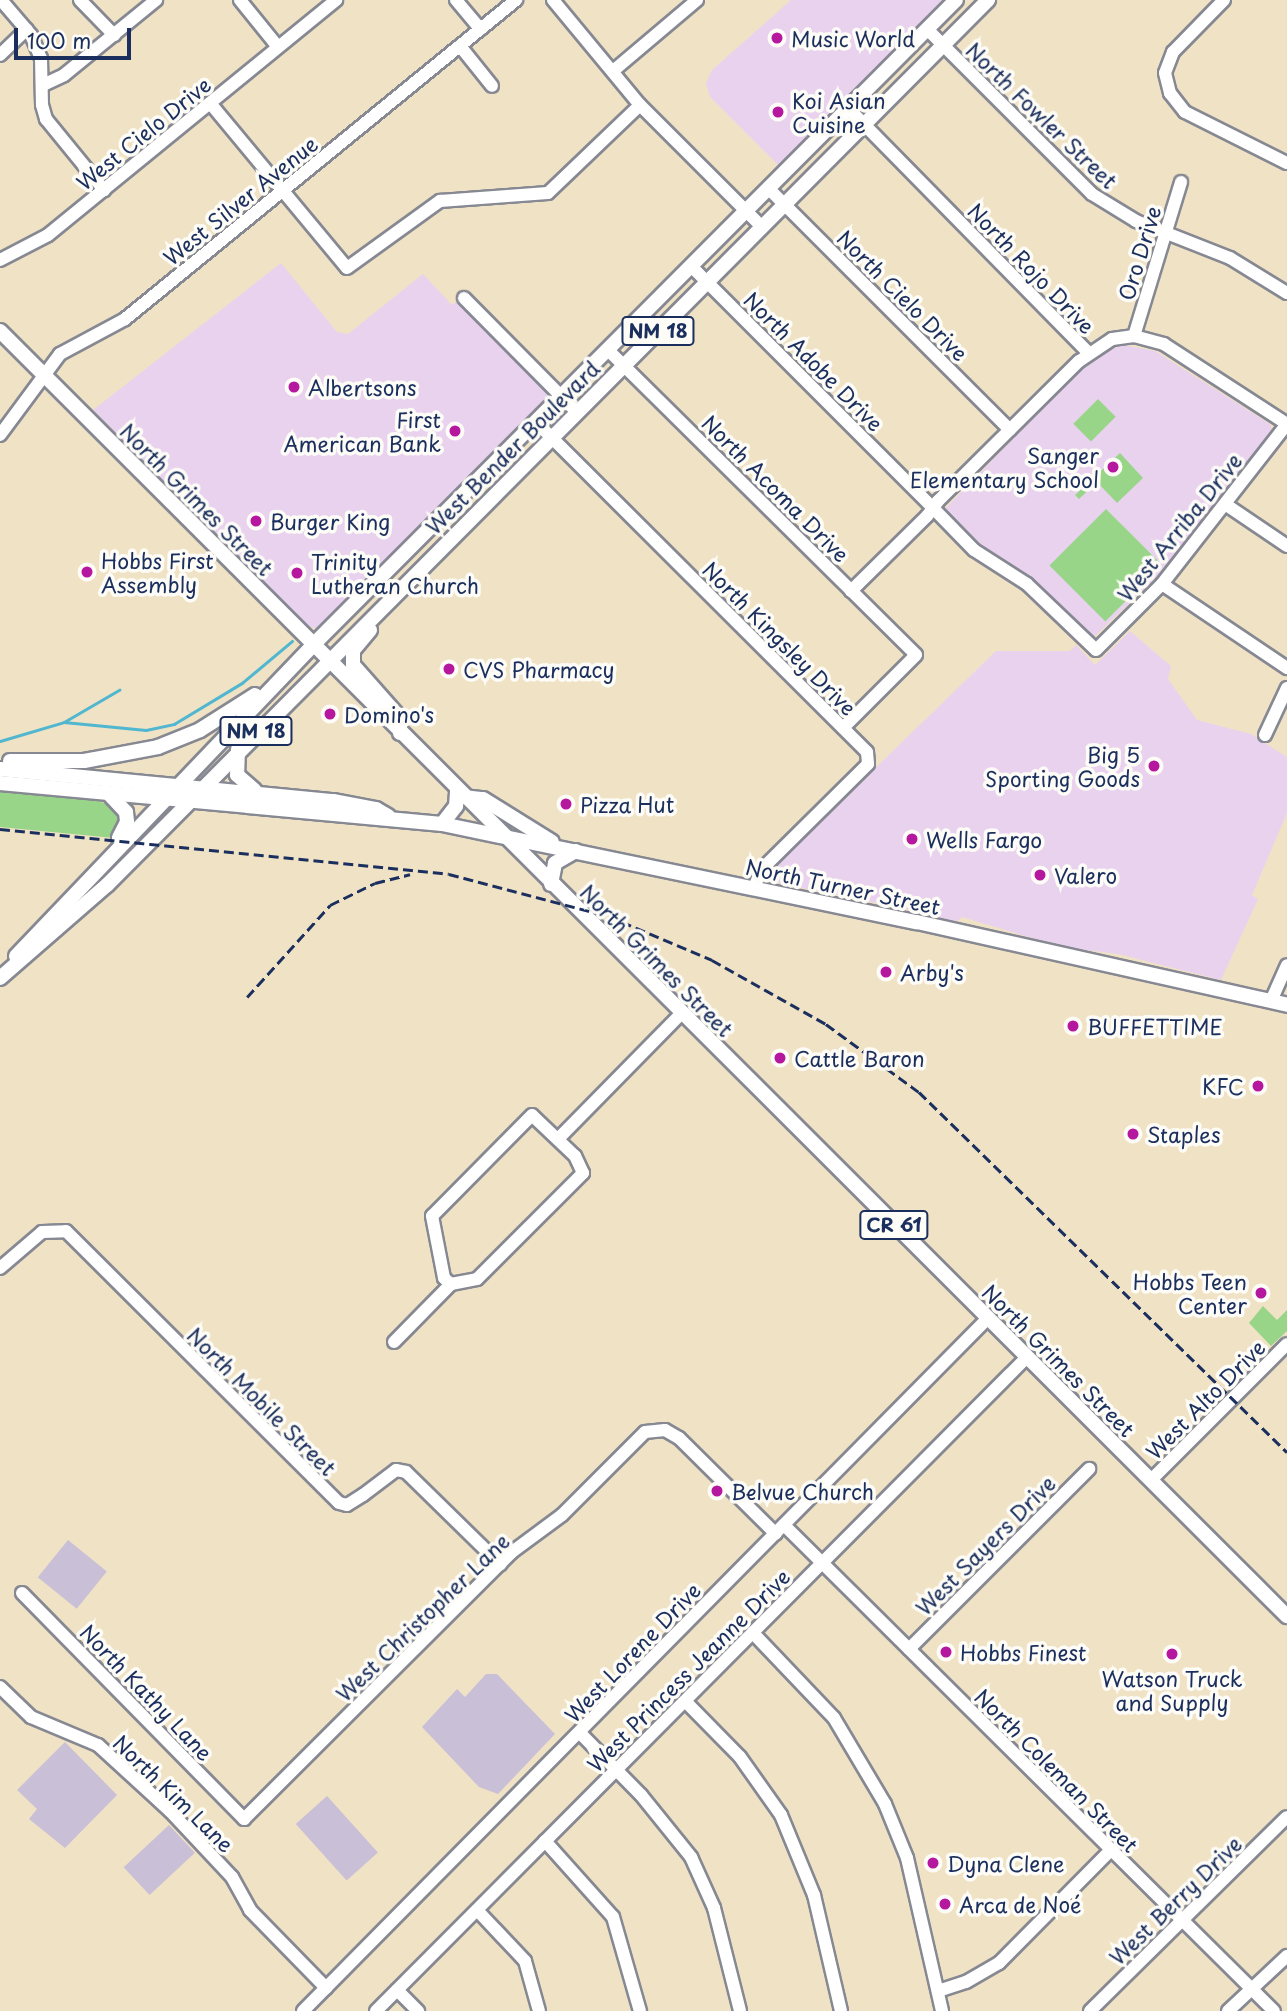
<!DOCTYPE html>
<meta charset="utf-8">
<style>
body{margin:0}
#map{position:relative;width:1287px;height:2011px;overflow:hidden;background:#f0e2c5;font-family:"Playpen Sans",sans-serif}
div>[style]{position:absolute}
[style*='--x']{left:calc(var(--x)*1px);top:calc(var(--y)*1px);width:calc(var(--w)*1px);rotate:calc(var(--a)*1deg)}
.built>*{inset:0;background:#e9d2ee}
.industrial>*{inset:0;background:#c9bfd7;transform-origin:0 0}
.green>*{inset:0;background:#99d589;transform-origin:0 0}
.stream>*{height:2.5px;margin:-1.25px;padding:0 1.25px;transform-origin:1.25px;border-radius:1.25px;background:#51b6cf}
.roads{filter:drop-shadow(2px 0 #868892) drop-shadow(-2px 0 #868892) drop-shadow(0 2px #868892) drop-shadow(0 -2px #868892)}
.minor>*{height:12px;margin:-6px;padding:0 6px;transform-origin:6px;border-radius:6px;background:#fff}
.major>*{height:14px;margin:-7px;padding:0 7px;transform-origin:7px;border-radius:7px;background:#fff}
.rail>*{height:2.5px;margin-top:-1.25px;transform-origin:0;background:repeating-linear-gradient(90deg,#1b2f5e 0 10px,transparent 0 15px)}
.dots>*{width:19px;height:19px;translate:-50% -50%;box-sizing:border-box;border:4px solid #fdfcf7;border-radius:50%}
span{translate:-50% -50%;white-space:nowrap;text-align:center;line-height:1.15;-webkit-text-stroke:7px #fdfcf7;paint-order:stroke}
.shield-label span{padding:2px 5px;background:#fdfcf7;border:2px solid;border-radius:5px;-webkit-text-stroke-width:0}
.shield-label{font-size:19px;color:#1b2f5e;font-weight:700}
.poi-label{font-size:21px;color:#1b2f5e}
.left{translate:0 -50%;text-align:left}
.right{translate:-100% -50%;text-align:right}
.street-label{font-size:21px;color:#1b2f5e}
.scale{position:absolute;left:14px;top:28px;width:117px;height:32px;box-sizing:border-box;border:4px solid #1b2f5e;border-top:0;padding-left:9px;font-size:21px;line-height:24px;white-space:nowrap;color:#1b2f5e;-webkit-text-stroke:5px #fdfcf7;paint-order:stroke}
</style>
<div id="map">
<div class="built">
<i style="clip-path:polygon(791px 0,948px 0,780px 167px,710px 97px,706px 83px,712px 70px)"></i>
<i style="clip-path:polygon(281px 263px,337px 332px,348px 334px,423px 274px,452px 305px,459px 300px,549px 395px,318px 629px,307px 626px,93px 410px)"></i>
<i style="clip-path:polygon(1124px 345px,1155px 351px,1270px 424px,1272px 430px,1158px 576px,1093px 638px,1037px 585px,989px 556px,944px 510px,1075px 375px,1108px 350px)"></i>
<i style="clip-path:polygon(1130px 631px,1171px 666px,1168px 679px,1197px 720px,1251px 734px,1287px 757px,1287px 813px,1252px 895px,1258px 899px,1221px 980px,1118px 954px,1062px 947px,962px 917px,955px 923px,939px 920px,925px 913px,768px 881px,767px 873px,996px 651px,1070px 651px,1076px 645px,1095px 665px)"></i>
</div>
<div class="industrial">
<i style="left:68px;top:1540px;width:50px;height:48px;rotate:39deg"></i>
<i style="clip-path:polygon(486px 1674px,497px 1674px,555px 1734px,498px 1794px,479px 1787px,422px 1727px,457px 1689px,465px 1697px)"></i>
<i style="clip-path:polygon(65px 1742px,117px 1795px,65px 1848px,29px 1819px,37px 1809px,17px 1790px)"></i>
<i style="left:327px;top:1796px;width:76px;height:42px;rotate:48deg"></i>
<i style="left:169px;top:1825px;width:38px;height:62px;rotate:47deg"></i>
</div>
<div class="green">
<i style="left:1098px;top:399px;width:25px;height:35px;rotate:45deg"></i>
<i style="clip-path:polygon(1120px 453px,1143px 478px,1117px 503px,1097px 482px,1079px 499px,1075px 495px)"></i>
<i style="left:1106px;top:509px;width:79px;height:80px;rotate:45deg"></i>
<i style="clip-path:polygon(0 792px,98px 801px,112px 806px,123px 819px,114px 838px,0 827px)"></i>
<i style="clip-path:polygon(1263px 1306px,1277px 1320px,1287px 1310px,1287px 1331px,1271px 1346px,1249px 1323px)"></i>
</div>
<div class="stream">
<i style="--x:64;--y:722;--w:82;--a:5.6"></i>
<i style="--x:146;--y:730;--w:29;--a:-12"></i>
<i style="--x:174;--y:724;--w:79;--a:-31.1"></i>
<i style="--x:242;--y:683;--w:65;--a:-40"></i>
<i style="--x:0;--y:741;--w:67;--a:-16.5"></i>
<i style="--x:64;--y:722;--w:64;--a:-30.2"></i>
</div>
<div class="roads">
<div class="minor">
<i style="--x:1;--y:0;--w:46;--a:49.4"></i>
<i style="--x:31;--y:35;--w:25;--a:67"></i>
<i style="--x:41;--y:58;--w:47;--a:88.8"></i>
<i style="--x:42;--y:105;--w:15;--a:74"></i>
<i style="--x:46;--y:119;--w:92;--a:50.8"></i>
<i style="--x:80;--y:0;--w:49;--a:45.8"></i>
<i style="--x:240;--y:0;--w:60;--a:51"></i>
<i style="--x:456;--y:0;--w:38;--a:50"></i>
<i style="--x:553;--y:0;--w:136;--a:50.4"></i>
<i style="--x:640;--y:105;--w:173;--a:45"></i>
<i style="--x:1224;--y:0;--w:73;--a:134.4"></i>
<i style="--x:1173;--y:52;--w:22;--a:111"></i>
<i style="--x:1165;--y:73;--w:21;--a:76"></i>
<i style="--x:1170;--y:93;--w:24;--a:52"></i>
<i style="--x:1185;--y:112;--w:114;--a:26.6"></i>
<i style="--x:927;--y:29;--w:233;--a:45"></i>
<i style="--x:1092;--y:194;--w:52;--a:31.5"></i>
<i style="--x:1136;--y:221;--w:101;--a:21.5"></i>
<i style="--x:1230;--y:258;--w:67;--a:31.6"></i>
<i style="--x:460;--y:46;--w:51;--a:51.3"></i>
<i style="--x:0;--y:55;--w:37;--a:-44"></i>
<i style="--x:613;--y:71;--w:110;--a:-40.2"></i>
<i style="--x:43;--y:85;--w:23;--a:-25"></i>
<i style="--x:64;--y:75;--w:119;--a:-39.2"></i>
<i style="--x:210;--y:103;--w:214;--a:50.3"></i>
<i style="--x:347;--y:268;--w:115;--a:-35.8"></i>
<i style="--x:440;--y:201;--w:108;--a:-4.2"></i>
<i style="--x:548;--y:193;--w:127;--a:-43.7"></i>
<i style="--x:848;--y:108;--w:342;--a:45.5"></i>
<i style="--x:768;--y:188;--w:342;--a:45"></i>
<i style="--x:0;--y:260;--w:54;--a:-27.5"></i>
<i style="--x:48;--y:235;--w:372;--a:-39.2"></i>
<i style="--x:691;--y:266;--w:342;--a:45"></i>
<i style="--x:933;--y:508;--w:59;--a:45.7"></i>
<i style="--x:974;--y:550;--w:63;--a:32.7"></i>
<i style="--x:1027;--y:584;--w:95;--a:43.7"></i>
<i style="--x:1096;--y:650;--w:93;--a:-45"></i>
<i style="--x:1162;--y:584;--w:203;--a:-52"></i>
<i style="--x:1287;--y:424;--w:147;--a:-147"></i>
<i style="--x:1164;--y:344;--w:31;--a:-165"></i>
<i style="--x:1134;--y:336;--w:22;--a:172"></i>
<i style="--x:1112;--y:339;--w:40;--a:146"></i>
<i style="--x:1079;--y:361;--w:199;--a:135.2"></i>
<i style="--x:938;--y:501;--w:9;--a:126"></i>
<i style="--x:933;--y:508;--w:10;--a:127"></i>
<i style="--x:927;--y:516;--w:107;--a:135.4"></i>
<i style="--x:464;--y:298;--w:161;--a:45.3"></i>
<i style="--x:1134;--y:336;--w:161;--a:-73"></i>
<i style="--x:608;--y:350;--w:433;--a:44.7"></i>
<i style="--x:916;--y:655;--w:103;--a:135"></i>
<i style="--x:536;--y:422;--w:467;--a:44.9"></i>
<i style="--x:867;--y:752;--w:12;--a:85"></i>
<i style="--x:868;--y:764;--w:151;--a:135.3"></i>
<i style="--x:761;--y:870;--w:19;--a:111"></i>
<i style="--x:0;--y:435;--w:101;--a:-53.5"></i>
<i style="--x:60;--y:354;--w:74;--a:-28.3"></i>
<i style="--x:125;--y:319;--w:505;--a:-39.21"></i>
<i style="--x:1225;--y:504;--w:75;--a:34.1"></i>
<i style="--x:1162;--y:584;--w:151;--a:33.9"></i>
<i style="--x:1265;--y:735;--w:52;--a:-64.9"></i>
<i style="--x:1271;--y:1001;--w:39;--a:-66"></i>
<i style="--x:558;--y:1139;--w:175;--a:-45.5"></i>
<i style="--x:0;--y:1268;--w:55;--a:-40.6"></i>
<i style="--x:42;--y:1232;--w:24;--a:-2"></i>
<i style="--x:66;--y:1231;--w:385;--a:44.9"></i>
<i style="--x:339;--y:1503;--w:8;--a:14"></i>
<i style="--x:347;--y:1505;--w:19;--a:-32"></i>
<i style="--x:363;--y:1495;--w:41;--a:-37.1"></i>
<i style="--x:396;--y:1470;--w:10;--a:11"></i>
<i style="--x:406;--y:1472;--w:132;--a:44.4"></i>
<i style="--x:394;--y:1342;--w:81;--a:-45.5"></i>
<i style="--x:451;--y:1284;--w:26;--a:-11"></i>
<i style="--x:477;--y:1279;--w:150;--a:-45"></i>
<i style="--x:583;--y:1173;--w:19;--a:-115"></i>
<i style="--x:575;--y:1156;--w:59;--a:-136.4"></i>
<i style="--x:532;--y:1115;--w:142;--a:134.7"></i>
<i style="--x:432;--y:1216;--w:63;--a:79"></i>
<i style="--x:444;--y:1278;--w:9;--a:41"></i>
<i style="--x:1151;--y:1480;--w:192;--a:-45"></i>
<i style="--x:784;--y:1525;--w:690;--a:44.77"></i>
<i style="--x:22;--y:1593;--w:317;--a:45.5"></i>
<i style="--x:244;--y:1819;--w:378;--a:-44.9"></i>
<i style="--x:512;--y:1552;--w:62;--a:-36.5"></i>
<i style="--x:562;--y:1515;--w:117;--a:-45"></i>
<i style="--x:645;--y:1432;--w:20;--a:-6"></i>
<i style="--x:665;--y:1430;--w:16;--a:30"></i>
<i style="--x:679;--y:1438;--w:136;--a:44.7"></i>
<i style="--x:753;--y:1633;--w:117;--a:46.4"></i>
<i style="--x:834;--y:1718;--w:100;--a:59.3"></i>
<i style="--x:885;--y:1804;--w:58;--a:67.8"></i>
<i style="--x:907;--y:1858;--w:157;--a:77.1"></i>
<i style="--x:909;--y:1649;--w:255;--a:-45"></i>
<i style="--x:0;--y:1687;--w:43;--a:44.1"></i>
<i style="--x:31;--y:1717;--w:73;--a:22.7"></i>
<i style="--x:98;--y:1745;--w:98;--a:42.5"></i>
<i style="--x:170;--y:1811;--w:91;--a:46.8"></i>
<i style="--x:232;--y:1877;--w:38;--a:61"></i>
<i style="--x:250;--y:1910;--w:109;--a:45.7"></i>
<i style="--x:685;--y:1701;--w:78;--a:45.5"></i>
<i style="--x:740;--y:1757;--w:71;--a:54.7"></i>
<i style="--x:781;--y:1815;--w:87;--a:67.6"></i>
<i style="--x:814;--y:1895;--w:119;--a:76.9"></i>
<i style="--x:580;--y:1733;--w:87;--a:45.5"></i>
<i style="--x:641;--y:1795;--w:80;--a:51.1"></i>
<i style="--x:691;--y:1857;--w:56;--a:65.7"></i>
<i style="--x:714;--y:1908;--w:106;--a:75.8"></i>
<i style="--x:545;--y:1841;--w:102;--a:48.2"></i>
<i style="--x:613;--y:1917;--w:98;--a:74"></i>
<i style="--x:477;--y:1910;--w:70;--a:46.7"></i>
<i style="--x:525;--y:1961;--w:52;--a:74.4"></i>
<i style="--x:397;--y:1990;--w:30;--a:45"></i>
<i style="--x:938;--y:1991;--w:29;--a:-18"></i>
<i style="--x:966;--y:1982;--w:38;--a:-30"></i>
<i style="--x:999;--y:1963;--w:159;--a:-45.3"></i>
<i style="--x:303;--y:2011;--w:973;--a:-45.33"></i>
<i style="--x:376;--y:2011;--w:923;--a:-45.13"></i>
<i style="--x:1090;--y:2011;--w:276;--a:-44.6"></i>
<i style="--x:1228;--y:2011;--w:81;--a:-43"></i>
</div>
<div class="major">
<i style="--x:0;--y:331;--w:1819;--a:44.96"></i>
<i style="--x:370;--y:630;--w:26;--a:130"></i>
<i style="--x:353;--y:650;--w:15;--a:90"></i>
<i style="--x:353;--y:665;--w:71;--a:48.4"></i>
<i style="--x:400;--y:718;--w:15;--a:90"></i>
<i style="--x:238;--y:749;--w:26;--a:92"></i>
<i style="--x:237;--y:775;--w:23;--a:41"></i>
<i style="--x:10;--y:761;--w:74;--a:0"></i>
<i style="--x:84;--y:761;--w:75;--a:-10.7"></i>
<i style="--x:158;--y:747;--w:45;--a:-22"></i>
<i style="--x:200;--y:730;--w:65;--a:-32.5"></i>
<i style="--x:0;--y:769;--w:335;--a:5.5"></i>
<i style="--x:333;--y:801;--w:44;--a:10.5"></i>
<i style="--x:376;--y:809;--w:14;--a:30"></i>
<i style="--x:0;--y:783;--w:444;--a:5.3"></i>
<i style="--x:442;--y:824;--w:485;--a:11.7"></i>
<i style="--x:917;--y:922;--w:379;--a:12.6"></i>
<i style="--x:110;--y:795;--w:23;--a:47"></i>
<i style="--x:126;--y:812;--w:10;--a:84"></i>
<i style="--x:127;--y:822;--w:18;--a:117"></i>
<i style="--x:463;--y:797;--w:20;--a:6"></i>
<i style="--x:483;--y:799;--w:81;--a:31.9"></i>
<i style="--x:442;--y:824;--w:23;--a:-52"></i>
<i style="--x:456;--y:806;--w:15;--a:-86"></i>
<i style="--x:551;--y:884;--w:21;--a:-79"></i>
<i style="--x:555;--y:863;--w:24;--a:-30"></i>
<i style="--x:16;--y:956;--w:429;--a:-46.3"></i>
<i style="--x:312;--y:646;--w:912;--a:-45.09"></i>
<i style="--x:0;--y:978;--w:142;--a:-41"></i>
<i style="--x:107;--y:885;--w:1249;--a:-45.13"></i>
</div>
</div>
<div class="rail">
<i style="--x:0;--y:829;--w:451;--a:5.7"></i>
<i style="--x:449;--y:874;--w:164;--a:14.8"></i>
<i style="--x:608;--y:916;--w:113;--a:22.9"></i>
<i style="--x:712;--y:960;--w:131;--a:29.3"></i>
<i style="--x:826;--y:1024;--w:115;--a:36.2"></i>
<i style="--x:919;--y:1092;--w:515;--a:44.37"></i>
<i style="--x:247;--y:997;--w:124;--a:-47.9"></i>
<i style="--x:330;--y:905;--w:50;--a:-26.1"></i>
<i style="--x:375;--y:883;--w:36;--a:-14"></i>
</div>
<div class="dots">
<i style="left:777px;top:38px;background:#b5179e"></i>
<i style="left:778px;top:112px;background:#b5179e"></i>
<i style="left:294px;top:387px;background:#b5179e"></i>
<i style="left:455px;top:431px;background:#b5179e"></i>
<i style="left:1113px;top:467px;background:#b5179e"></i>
<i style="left:256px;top:521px;background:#b5179e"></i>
<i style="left:87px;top:572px;background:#b5179e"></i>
<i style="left:297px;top:573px;background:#b5179e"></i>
<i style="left:449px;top:669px;background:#b5179e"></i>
<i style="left:330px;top:714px;background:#b5179e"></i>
<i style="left:1154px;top:766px;background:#b5179e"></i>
<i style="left:566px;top:804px;background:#b5179e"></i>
<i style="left:912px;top:839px;background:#b5179e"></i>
<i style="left:1040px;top:875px;background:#b5179e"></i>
<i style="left:886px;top:972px;background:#b5179e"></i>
<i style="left:1073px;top:1026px;background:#b5179e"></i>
<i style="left:780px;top:1058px;background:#b5179e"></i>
<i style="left:1258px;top:1086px;background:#b5179e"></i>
<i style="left:1133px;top:1134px;background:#b5179e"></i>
<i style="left:1261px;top:1293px;background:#b5179e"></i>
<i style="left:717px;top:1491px;background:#b5179e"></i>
<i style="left:946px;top:1652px;background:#b5179e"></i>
<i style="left:1172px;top:1654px;background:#b5179e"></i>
<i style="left:933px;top:1863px;background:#b5179e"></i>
<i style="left:945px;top:1904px;background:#b5179e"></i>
</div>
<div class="shield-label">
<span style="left:658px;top:331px">NM 18</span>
<span style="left:256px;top:731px">NM 18</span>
<span style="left:894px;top:1225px">CR 61</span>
</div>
<div class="poi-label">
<span class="left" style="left:791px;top:38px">Music World</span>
<span class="left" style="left:792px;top:112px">Koi Asian<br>Cuisine</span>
<span class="left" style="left:308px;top:387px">Albertsons</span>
<span class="right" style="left:441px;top:431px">First<br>American Bank</span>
<span class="right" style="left:1099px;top:467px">Sanger<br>Elementary School</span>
<span class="left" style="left:270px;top:521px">Burger King</span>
<span class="left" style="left:101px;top:572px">Hobbs First<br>Assembly</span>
<span class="left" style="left:311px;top:573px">Trinity<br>Lutheran Church</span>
<span class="left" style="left:463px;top:669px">CVS Pharmacy</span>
<span class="left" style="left:344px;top:714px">Domino's</span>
<span class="right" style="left:1140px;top:766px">Big 5<br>Sporting Goods</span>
<span class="left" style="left:580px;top:804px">Pizza Hut</span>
<span class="left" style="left:926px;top:839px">Wells Fargo</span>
<span class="left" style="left:1054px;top:875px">Valero</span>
<span class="left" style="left:900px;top:972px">Arby's</span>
<span class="left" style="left:1087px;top:1026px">BUFFETTIME</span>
<span class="left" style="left:794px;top:1058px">Cattle Baron</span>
<span class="right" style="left:1244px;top:1086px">KFC</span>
<span class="left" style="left:1147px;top:1134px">Staples</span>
<span class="right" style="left:1247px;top:1293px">Hobbs Teen<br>Center</span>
<span class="left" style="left:731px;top:1491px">Belvue Church</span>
<span class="left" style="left:960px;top:1652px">Hobbs Finest</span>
<span style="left:1172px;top:1690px">Watson Truck<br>and Supply</span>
<span class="left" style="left:947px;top:1863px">Dyna Clene</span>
<span class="left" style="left:959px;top:1904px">Arca de Noé</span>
</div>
<div class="street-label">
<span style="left:1042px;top:115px;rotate:44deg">North Fowler Street</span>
<span style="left:143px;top:133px;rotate:-39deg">West Cielo Drive</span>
<span style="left:240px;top:200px;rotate:-39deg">West Silver Avenue</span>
<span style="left:1139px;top:253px;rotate:-73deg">Oro Drive</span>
<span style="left:1032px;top:268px;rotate:46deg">North Rojo Drive</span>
<span style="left:903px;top:295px;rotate:45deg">North Cielo Drive</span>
<span style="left:814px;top:361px;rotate:45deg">North Adobe Drive</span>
<span style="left:512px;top:447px;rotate:-45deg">West Bender Boulevard</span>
<span style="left:776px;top:488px;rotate:45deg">North Acoma Drive</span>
<span style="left:197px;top:499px;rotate:45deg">North Grimes Street</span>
<span style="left:1179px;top:527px;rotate:-51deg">West Arriba Drive</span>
<span style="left:780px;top:638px;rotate:45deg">North Kingsley Drive</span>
<span style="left:843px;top:886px;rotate:12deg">North Turner Street</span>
<span style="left:657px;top:960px;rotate:45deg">North Grimes Street</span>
<span style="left:1059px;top:1360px;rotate:45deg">North Grimes Street</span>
<span style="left:1205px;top:1399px;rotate:-45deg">West Alto Drive</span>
<span style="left:262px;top:1401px;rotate:45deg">North Mobile Street</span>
<span style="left:985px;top:1545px;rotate:-45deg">West Sayers Drive</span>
<span style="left:422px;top:1617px;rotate:-44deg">West Christopher Lane</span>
<span style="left:632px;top:1652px;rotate:-46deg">West Lorene Drive</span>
<span style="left:688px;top:1670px;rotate:-45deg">West Princess Jeanne Drive</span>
<span style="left:147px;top:1692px;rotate:46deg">North Kathy Lane</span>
<span style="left:1057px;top:1770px;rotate:45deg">North Coleman Street</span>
<span style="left:174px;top:1793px;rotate:44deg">North Kim Lane</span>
<span style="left:1175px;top:1900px;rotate:-44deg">West Berry Drive</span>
</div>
<div class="scale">100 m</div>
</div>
